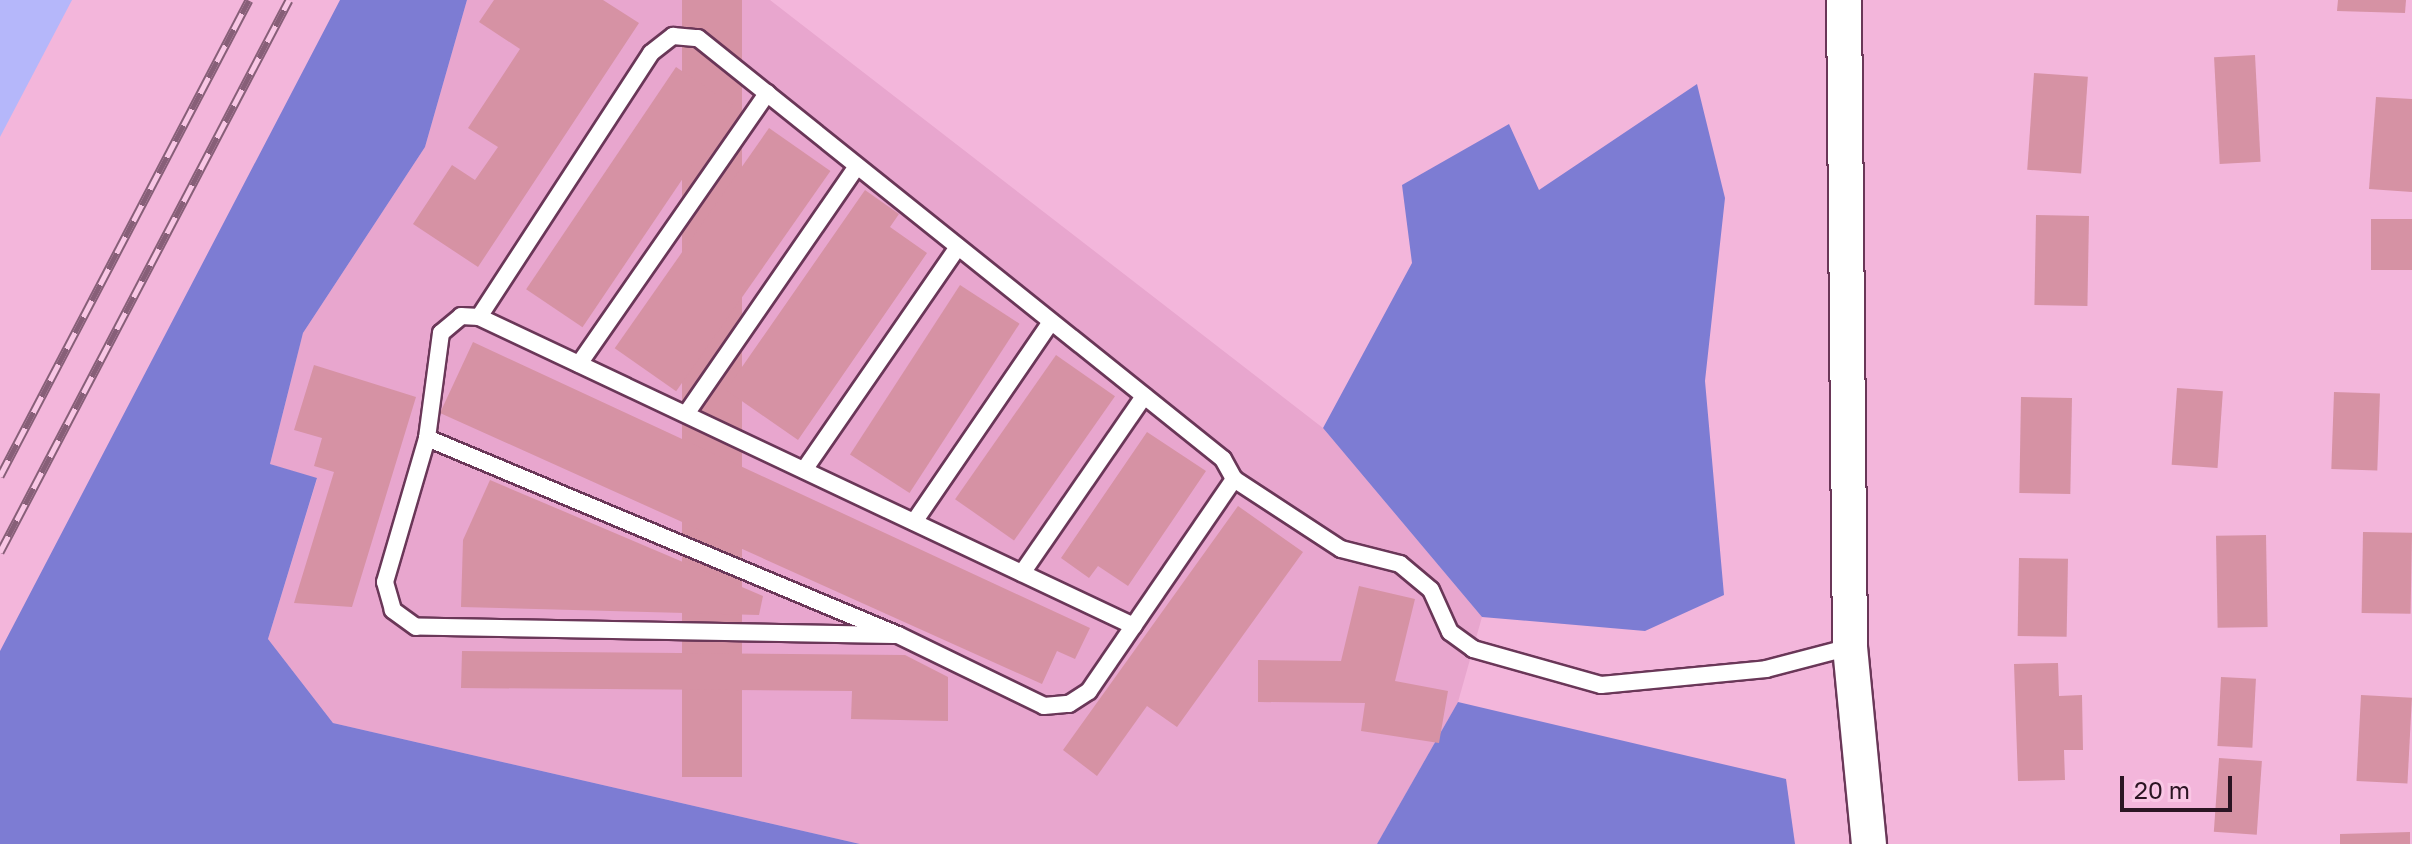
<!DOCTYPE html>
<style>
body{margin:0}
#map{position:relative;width:2412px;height:844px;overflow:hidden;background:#f3b6db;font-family:"Golos Text",sans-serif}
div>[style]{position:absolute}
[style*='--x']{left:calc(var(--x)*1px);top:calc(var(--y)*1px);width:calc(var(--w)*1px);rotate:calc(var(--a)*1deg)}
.built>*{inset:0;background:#e8a6ce}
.green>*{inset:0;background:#b5b7fa}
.forest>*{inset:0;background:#7d7cd3}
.building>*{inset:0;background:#d692a4;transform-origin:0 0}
.roads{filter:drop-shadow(2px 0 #6a3758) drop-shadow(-2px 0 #6a3758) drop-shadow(0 2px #6a3758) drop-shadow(0 -2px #6a3758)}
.lane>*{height:16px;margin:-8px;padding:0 8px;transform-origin:8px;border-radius:8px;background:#fff}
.street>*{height:34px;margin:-17px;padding:0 17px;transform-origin:17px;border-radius:17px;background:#fff}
.rail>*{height:9px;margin-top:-4.5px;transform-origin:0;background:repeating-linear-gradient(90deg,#f9c7e5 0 18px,#875f78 0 36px);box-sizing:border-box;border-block:2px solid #875f78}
span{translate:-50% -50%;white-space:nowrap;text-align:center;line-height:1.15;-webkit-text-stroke:6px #f9c7e5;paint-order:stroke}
.scale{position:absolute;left:2120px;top:776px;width:112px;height:36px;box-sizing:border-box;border:4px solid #2b1523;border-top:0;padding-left:10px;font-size:24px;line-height:28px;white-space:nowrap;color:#2b1523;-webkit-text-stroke:6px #f9c7e5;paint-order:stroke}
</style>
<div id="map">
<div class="built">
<i style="clip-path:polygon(467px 0,770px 0,1323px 428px,1482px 617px,1458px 702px,1377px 844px,860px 844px,333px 723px,268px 639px,317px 479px,270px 464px,303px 333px,425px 147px)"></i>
</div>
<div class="green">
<i style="clip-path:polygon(0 0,72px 0,0 137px)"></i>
</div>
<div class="forest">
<i style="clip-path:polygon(340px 0,467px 0,425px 147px,303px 333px,270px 464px,317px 478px,268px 639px,333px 723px,860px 844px,0 844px,0 651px)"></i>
<i style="clip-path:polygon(1697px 84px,1725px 198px,1705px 381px,1724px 595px,1645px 631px,1482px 617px,1323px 428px,1412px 263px,1402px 185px,1509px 124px,1539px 190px)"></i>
<i style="clip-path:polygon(1458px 702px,1786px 779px,1795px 844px,1377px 844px)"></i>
</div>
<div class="building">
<i style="clip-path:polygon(494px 0,603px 0,639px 23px,478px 267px,413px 224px,452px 165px,475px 180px,498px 147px,468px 128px,520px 49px,479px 22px)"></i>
<i style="left:682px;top:0;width:60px;height:777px"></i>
<i style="clip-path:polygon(2338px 0,2406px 0,2405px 13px,2337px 11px)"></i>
<i style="left:2255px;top:55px;width:107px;height:41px;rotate:87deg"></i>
<i style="left:676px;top:67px;width:68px;height:268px;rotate:34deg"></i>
<i style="left:2034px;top:73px;width:54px;height:97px;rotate:4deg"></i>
<i style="clip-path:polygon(2376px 97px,2412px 99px,2412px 192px,2369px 189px)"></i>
<i style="left:769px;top:128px;width:75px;height:269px;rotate:35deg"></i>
<i style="clip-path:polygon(865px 190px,899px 214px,890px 227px,927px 253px,798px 440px,726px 390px)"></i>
<i style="left:2036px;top:215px;width:53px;height:90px;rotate:1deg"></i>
<i style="left:2371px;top:219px;width:41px;height:51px"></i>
<i style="left:960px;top:285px;width:71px;height:202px;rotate:33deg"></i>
<i style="clip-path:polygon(473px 342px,1090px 628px,1075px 659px,1057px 651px,1042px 684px,440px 413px)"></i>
<i style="left:1056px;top:355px;width:72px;height:176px;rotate:35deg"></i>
<i style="clip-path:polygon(314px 365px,416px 397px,352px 607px,294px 603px,334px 472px,314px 466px,322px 438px,294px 430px)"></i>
<i style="left:2177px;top:388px;width:46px;height:77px;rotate:4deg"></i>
<i style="left:2334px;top:392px;width:46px;height:77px;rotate:2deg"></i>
<i style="left:2021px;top:397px;width:51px;height:96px;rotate:1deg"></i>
<i style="clip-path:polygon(1147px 432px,1206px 471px,1128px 586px,1098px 566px,1089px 578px,1061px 558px)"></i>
<i style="clip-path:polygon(490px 480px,763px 596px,759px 615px,461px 607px,463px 540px)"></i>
<i style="clip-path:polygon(1238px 506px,1303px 552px,1177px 727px,1147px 706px,1097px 776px,1063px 750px)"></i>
<i style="left:2363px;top:532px;width:49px;height:81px;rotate:1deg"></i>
<i style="left:2266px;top:535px;width:92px;height:50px;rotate:89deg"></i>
<i style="left:2019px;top:558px;width:49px;height:78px;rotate:1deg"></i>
<i style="clip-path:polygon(1359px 586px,1415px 599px,1395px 681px,1448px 691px,1439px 743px,1361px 731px,1365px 703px,1258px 702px,1258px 660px,1341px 661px)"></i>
<i style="clip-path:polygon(462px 651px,905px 655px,948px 677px,948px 721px,851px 719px,852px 691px,461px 688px)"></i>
<i style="clip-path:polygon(2058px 663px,2059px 696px,2082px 695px,2083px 750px,2064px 750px,2065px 780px,2018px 781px,2014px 664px)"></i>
<i style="left:2221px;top:677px;width:35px;height:69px;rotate:3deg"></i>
<i style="left:2361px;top:695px;width:51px;height:86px;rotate:3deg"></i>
<i style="left:2219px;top:758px;width:43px;height:74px;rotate:4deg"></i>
<i style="clip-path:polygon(2410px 832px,2410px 844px,2340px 844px,2340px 834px)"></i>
</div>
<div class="roads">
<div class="lane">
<i style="--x:479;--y:317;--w:315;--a:-56.9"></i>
<i style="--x:651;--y:53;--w:28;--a:-38"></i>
<i style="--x:673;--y:36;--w:25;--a:5"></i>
<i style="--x:698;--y:38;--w:673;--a:38.73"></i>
<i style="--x:1223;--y:459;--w:23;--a:61"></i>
<i style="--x:1234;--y:479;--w:128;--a:33.2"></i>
<i style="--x:1341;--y:549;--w:61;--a:14.3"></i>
<i style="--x:1400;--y:564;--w:40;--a:40"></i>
<i style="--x:1431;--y:590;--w:46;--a:65.7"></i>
<i style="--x:1450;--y:632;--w:29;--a:36"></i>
<i style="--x:1473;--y:649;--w:133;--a:15.7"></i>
<i style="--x:1601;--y:685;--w:166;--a:-5.5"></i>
<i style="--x:1766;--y:669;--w:87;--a:-14.7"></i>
<i style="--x:579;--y:364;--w:330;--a:-55.2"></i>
<i style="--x:686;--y:414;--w:301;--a:-55.4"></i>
<i style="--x:427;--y:438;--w:511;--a:22.7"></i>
<i style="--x:898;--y:635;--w:162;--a:25.9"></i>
<i style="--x:1044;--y:706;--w:25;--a:-5"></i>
<i style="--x:1069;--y:704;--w:24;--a:-33"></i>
<i style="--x:1089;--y:691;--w:257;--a:-55.6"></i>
<i style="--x:804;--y:470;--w:271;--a:-55.4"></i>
<i style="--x:914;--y:522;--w:242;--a:-55.6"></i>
<i style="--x:1022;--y:573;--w:215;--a:-55.4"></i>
<i style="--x:898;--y:635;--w:482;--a:-179"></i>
<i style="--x:416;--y:627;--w:29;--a:-144"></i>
<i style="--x:393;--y:610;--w:29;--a:-106"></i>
<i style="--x:385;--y:582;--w:150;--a:-73.7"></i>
<i style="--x:427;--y:438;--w:106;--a:-82.4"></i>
<i style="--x:441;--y:333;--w:26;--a:-40"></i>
<i style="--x:461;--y:316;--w:18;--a:3"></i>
<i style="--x:479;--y:317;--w:724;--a:25.26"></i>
</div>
<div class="street">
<i style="--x:1844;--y:0;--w:647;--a:89.47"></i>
<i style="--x:1850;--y:647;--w:198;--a:84.5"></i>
</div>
</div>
<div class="rail">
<i style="--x:0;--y:476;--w:537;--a:-62.39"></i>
<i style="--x:0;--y:552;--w:623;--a:-62.37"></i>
</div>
<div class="scale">20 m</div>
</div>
